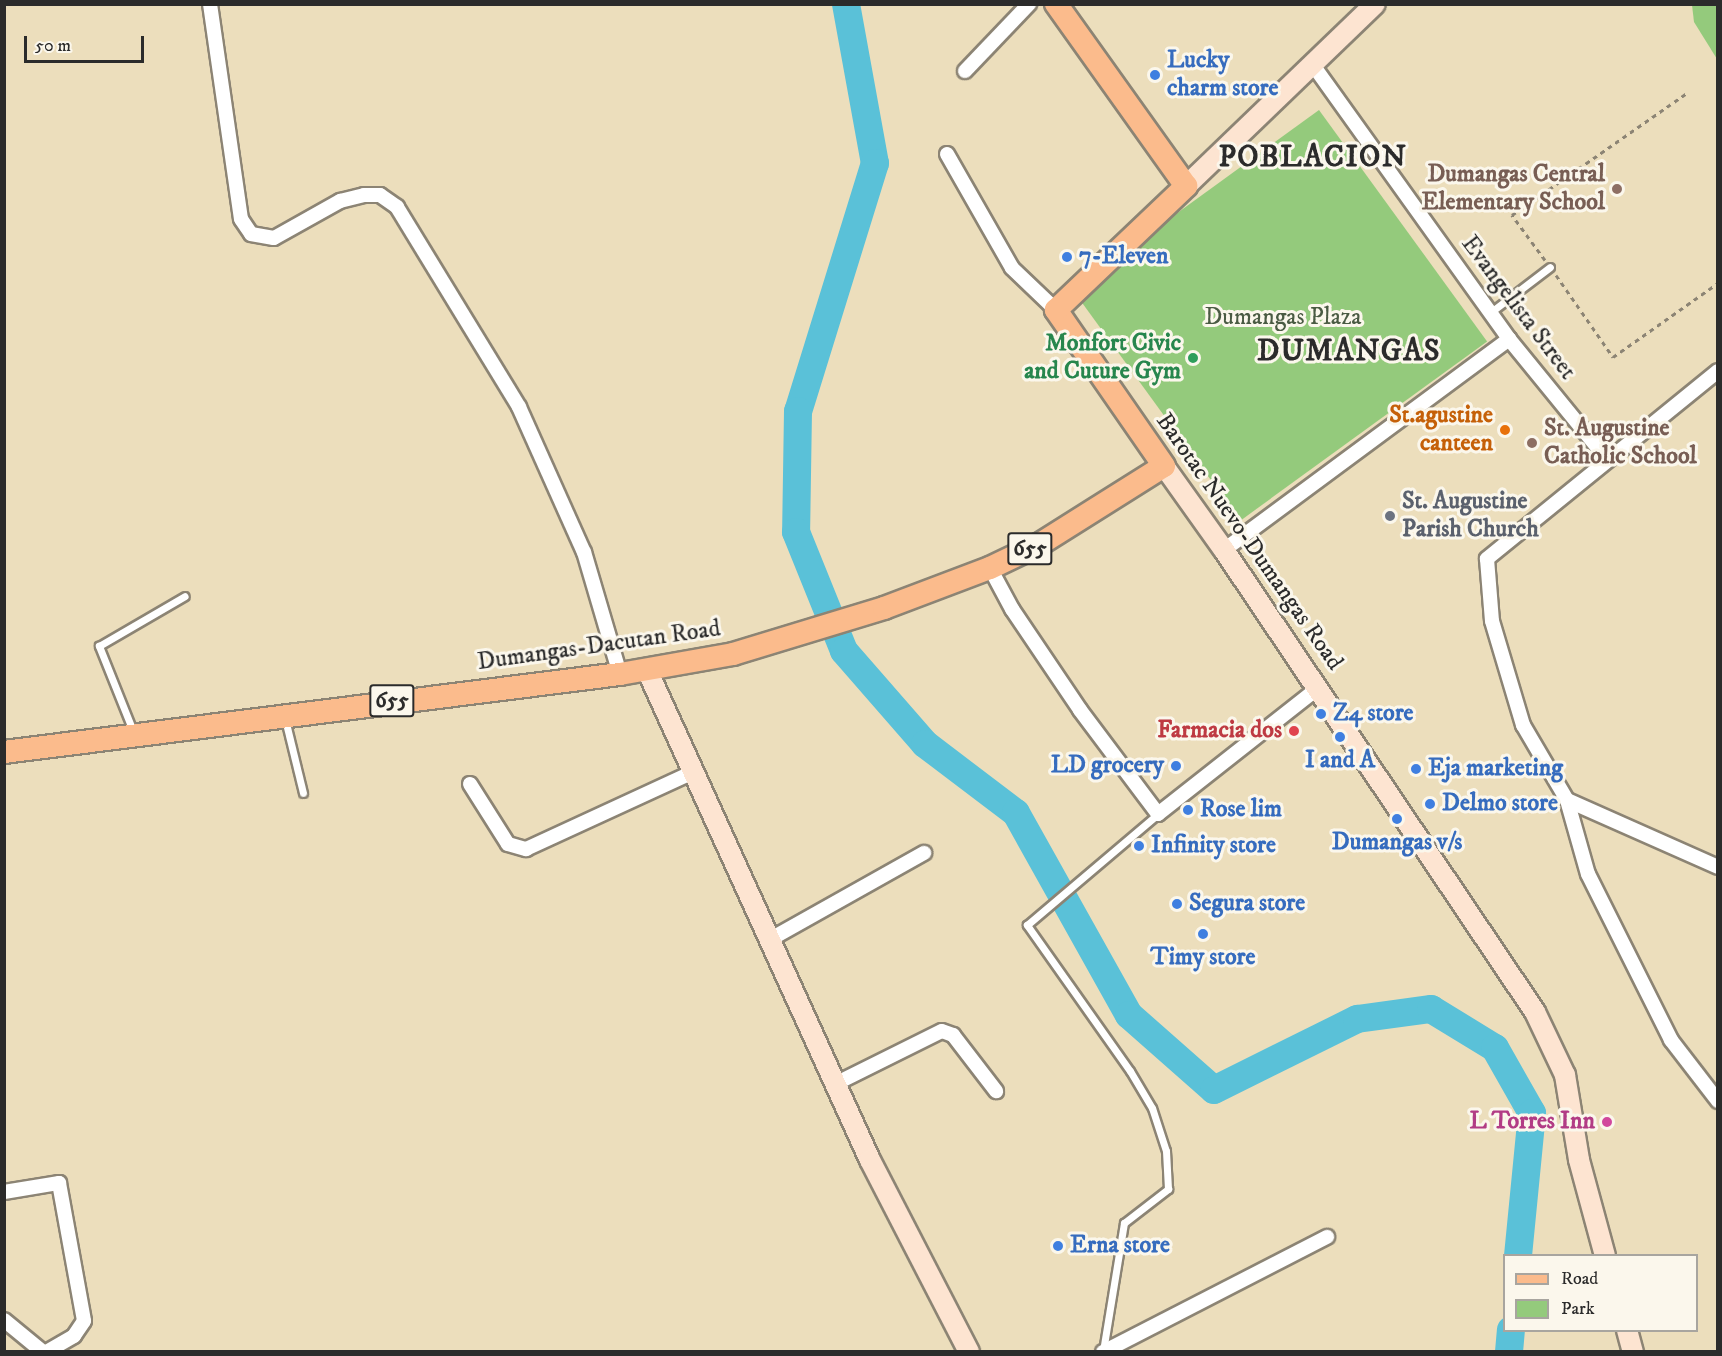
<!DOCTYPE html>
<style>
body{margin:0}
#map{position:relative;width:1722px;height:1356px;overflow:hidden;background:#ecdebc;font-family:"IM FELL DW Pica",serif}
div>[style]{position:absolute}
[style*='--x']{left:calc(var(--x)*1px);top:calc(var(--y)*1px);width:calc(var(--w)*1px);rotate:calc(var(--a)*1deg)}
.green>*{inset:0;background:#94ca7c;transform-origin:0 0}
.river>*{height:28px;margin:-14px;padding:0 14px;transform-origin:14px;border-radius:14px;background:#5ac1d8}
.path>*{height:3px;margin-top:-1.5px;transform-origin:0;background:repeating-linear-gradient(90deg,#8c8474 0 4.5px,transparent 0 9px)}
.roads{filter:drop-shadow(2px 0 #8c8474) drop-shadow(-2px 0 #8c8474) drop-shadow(0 2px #8c8474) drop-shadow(0 -2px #8c8474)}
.lane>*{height:7px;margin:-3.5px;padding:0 3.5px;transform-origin:3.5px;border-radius:3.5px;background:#fff}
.street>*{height:14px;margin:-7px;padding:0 7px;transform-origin:7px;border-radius:7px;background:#fff}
.secondary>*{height:20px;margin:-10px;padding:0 10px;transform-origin:10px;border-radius:10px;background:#fde4d1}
.primary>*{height:22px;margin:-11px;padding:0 11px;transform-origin:11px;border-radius:11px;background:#fbbb8c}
.dots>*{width:16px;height:16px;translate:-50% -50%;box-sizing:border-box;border:3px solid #fbf7ec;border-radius:50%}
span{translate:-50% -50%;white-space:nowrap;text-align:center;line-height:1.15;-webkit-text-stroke:6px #fbf7ec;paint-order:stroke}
.shield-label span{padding:2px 4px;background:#fbf7ec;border:2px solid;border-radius:4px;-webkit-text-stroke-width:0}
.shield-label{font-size:22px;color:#2b2b2b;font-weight:700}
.shop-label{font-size:24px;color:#366cbe;font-weight:700}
.left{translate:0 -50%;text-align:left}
.right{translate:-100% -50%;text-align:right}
.education-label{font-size:24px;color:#785e54;font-weight:700}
.street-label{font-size:24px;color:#2b2b2b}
.park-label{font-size:24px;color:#4a5b43}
.leisure-label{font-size:24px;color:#27864d;font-weight:700}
.food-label{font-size:24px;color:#c56008;font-weight:700}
.worship-label{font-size:24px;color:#5b616d;font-weight:700}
.health-label{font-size:24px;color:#be3a42;font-weight:700}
.hotel-label{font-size:24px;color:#b23c85;font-weight:700}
.district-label{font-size:30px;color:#2b2b2b;font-weight:700;letter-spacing:1.5px}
.frame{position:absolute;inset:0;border:6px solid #2b2b2b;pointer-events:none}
.legend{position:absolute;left:1503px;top:1254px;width:195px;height:78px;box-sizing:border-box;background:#fbf7ec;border:2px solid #a8a59f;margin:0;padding:8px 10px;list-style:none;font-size:18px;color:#2b2b2b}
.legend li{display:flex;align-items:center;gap:12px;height:30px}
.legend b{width:30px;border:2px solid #a8a59f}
.scale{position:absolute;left:24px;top:36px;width:120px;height:27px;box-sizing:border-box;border:3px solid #2b2b2b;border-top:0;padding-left:8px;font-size:18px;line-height:21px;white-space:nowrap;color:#2b2b2b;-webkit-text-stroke:4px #fbf7ec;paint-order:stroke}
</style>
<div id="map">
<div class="green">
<i style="clip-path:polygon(1692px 5px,1717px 5px,1717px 59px,1694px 22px)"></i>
<i style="left:1319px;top:110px;width:286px;height:305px;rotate:54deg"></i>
</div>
<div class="river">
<i style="--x:846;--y:4;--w:162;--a:79.7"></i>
<i style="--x:875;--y:163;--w:260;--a:107.2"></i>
<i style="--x:798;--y:411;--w:121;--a:90.9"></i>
<i style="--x:796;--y:532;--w:128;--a:68"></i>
<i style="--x:844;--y:651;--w:123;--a:48.9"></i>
<i style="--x:925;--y:744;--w:114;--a:37.2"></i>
<i style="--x:1016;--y:813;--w:231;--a:60.8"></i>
<i style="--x:1129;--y:1015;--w:113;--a:41.4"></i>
<i style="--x:1214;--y:1090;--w:160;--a:-26.4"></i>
<i style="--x:1357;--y:1019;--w:75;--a:-7.7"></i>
<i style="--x:1431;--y:1009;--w:75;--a:31.4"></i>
<i style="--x:1495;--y:1048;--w:75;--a:60.4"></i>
<i style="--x:1532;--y:1113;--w:144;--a:95.6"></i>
<i style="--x:1509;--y:1352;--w:22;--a:-85"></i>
</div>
<div class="path">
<i style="--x:1545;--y:260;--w:56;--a:-126.3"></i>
<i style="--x:1512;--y:215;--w:215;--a:-34.9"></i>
<i style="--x:1556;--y:275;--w:100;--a:55.2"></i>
<i style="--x:1613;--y:357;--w:128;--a:-35.2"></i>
</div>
<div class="roads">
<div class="lane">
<i style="--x:1491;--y:312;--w:74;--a:-37.3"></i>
<i style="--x:285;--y:719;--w:76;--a:76.3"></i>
<i style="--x:133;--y:731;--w:92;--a:-111.8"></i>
<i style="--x:99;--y:646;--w:99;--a:-30.2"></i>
<i style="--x:1103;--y:1351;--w:130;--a:-80.7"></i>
<i style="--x:1124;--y:1223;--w:56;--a:-37.7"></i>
<i style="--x:1168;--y:1189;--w:38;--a:-93"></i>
<i style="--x:1166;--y:1151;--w:45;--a:-108"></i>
<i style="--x:1152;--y:1108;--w:43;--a:-120.7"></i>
<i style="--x:1130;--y:1071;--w:179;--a:-125.2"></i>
<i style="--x:1027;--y:925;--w:172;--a:-40.3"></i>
</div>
<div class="street">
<i style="--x:210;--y:4;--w:217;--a:81.8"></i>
<i style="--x:241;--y:219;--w:18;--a:56"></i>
<i style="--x:251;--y:234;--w:23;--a:10"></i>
<i style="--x:274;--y:238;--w:76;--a:-29.3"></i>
<i style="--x:340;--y:201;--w:25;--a:-14"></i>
<i style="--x:364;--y:195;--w:16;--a:0"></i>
<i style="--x:380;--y:195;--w:21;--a:35"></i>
<i style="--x:397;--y:207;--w:234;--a:58.6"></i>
<i style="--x:519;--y:407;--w:159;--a:65.9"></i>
<i style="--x:584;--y:552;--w:127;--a:73.6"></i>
<i style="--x:1313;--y:65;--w:337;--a:54.4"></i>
<i style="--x:1509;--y:339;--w:154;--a:50.8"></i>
<i style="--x:965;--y:71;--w:93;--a:-46.3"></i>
<i style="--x:947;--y:154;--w:131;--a:60.3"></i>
<i style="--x:1012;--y:268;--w:61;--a:43.7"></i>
<i style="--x:1718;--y:371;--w:298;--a:140.9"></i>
<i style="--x:1487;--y:559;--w:62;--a:85.4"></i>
<i style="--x:1492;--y:621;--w:109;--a:73.4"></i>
<i style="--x:1523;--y:725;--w:87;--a:59.6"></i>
<i style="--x:1567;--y:800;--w:77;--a:74.2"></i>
<i style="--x:1588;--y:874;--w:186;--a:63.4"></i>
<i style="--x:1671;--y:1040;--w:77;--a:52.4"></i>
<i style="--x:1224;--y:550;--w:355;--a:-36.5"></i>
<i style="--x:990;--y:568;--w:47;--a:61.8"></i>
<i style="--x:1012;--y:609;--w:122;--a:56"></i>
<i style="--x:1080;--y:710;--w:130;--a:53.1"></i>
<i style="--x:1158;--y:814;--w:202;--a:-38.2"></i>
<i style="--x:470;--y:784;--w:71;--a:57.7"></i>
<i style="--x:508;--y:844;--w:19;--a:16"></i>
<i style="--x:526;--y:849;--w:182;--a:-24.7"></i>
<i style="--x:1567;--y:800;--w:165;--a:23.9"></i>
<i style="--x:769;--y:940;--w:178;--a:-29.3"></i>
<i style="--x:835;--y:1084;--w:119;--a:-26.4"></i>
<i style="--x:942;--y:1031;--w:12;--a:20"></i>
<i style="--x:953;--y:1035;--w:71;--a:52.5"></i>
<i style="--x:4;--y:1192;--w:56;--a:-9.3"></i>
<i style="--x:59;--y:1183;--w:140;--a:79.7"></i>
<i style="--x:84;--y:1321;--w:18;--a:124"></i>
<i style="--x:74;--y:1336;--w:32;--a:150"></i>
<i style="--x:4;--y:1320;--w:50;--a:39.4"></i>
<i style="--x:1103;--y:1352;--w:252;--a:-27.2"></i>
</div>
<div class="secondary">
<i style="--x:1186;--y:186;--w:262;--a:-43.9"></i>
<i style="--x:1164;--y:466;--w:103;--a:54.5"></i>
<i style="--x:1224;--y:550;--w:557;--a:56.05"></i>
<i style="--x:1535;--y:1012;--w:70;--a:64.5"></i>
<i style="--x:1565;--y:1075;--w:86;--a:80.6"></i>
<i style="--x:1579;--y:1160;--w:99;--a:74.8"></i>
<i style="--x:647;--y:670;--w:538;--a:65.53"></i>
<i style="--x:870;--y:1160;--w:216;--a:62.7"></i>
<i style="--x:1627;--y:1330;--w:23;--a:75"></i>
</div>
<div class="primary">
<i style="--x:4;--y:752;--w:621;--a:-7.22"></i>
<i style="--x:620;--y:674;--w:115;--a:-10"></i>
<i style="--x:733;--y:654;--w:158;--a:-16.9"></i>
<i style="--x:884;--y:608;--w:113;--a:-20.7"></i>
<i style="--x:990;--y:568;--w:55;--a:-25.6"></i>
<i style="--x:1040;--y:544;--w:146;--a:-32.2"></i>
<i style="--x:1164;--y:466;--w:190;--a:-124.7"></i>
<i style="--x:1056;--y:310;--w:180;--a:-43.6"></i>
<i style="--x:1186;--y:186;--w:224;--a:-125.5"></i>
</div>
</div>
<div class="dots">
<i style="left:1155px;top:75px;background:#3f7fe0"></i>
<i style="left:1617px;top:189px;background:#8d6e63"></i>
<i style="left:1067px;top:257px;background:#3f7fe0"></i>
<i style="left:1193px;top:358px;background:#2e9e5b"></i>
<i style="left:1505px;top:430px;background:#e8710a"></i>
<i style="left:1532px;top:443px;background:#8d6e63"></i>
<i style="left:1390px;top:516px;background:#6b7280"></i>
<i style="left:1321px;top:714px;background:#3f7fe0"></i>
<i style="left:1294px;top:731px;background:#e0444e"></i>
<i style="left:1340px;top:737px;background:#3f7fe0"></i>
<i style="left:1176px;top:766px;background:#3f7fe0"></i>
<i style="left:1416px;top:769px;background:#3f7fe0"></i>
<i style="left:1430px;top:804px;background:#3f7fe0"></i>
<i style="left:1188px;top:810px;background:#3f7fe0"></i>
<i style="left:1397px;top:819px;background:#3f7fe0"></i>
<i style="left:1139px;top:846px;background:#3f7fe0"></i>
<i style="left:1177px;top:904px;background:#3f7fe0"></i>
<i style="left:1203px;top:934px;background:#3f7fe0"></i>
<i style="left:1607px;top:1122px;background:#d1479c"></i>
<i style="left:1058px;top:1246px;background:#3f7fe0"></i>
</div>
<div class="shield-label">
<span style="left:1030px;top:549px">655</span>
<span style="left:392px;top:701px">655</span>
</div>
<div class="shop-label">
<span class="left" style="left:1167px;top:75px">Lucky<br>charm store</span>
<span class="left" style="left:1079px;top:257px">7-Eleven</span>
<span class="left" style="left:1333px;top:714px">Z4 store</span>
<span style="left:1340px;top:761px">I and A</span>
<span class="right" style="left:1164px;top:766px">LD grocery</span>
<span class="left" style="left:1428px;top:769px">Eja marketing</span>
<span class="left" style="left:1442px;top:804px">Delmo store</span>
<span class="left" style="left:1200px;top:810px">Rose lim</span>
<span style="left:1397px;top:843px">Dumangas v/s</span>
<span class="left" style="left:1151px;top:846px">Infinity store</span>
<span class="left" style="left:1189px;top:904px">Segura store</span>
<span style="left:1203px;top:958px">Timy store</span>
<span class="left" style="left:1070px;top:1246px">Erna store</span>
</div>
<div class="education-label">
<span class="right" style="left:1605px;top:189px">Dumangas Central<br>Elementary School</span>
<span class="left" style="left:1544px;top:443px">St. Augustine<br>Catholic School</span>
</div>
<div class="street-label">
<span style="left:1518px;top:308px;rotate:53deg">Evangelista Street</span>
<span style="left:1249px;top:542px;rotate:55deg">Barotac Nuevo-Dumangas Road</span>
<span style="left:599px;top:646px;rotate:-8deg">Dumangas-Dacutan Road</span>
</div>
<div class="park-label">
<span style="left:1283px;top:318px">Dumangas Plaza</span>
</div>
<div class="leisure-label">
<span class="right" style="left:1181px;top:358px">Monfort Civic<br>and Cuture Gym</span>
</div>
<div class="food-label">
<span class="right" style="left:1493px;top:430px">St.agustine<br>canteen</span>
</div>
<div class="worship-label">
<span class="left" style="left:1402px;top:516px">St. Augustine<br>Parish Church</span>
</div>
<div class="health-label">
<span class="right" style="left:1282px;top:731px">Farmacia dos</span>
</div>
<div class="hotel-label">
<span class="right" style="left:1595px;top:1122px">L Torres Inn</span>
</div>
<div class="district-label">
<span style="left:1313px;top:158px">POBLACION</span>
<span style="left:1349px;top:352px">DUMANGAS</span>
</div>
<div class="frame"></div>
<ul class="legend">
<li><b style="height:8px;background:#fbbb8c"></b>Road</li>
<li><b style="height:16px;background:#94ca7c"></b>Park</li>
</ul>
<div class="scale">50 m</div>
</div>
